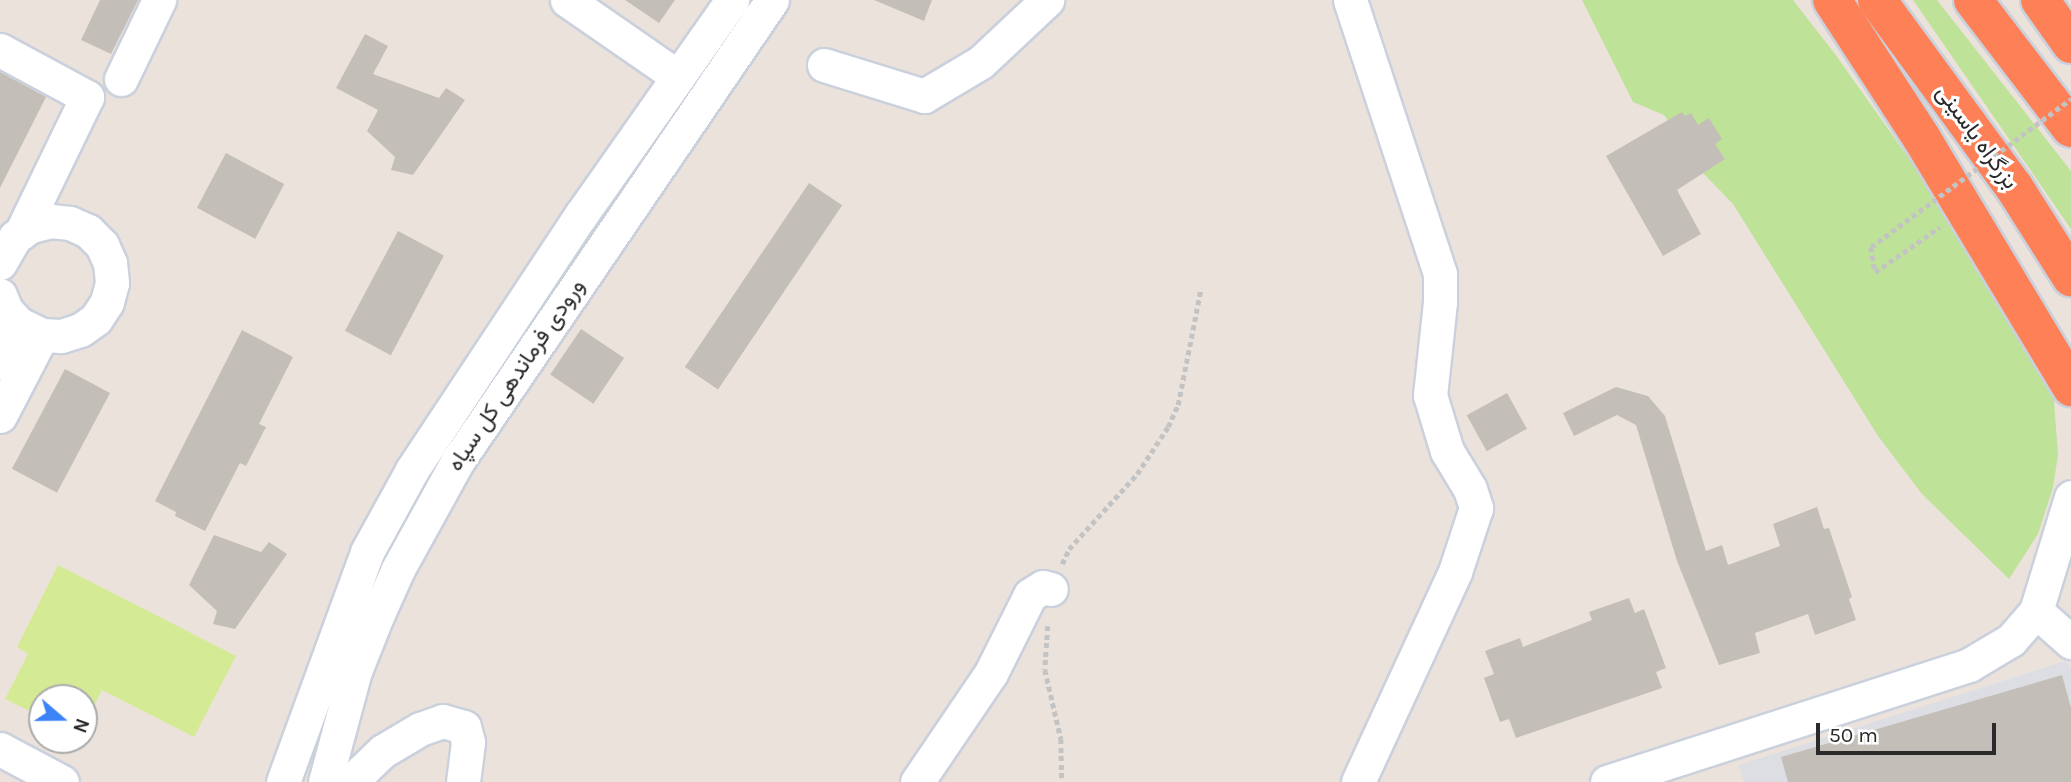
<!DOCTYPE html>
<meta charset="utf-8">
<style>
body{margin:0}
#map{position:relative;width:2071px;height:782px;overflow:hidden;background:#ece2dc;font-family:Karla,Vazirmatn,sans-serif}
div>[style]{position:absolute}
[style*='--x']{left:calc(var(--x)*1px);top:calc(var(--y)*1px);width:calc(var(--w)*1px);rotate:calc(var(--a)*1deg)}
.industrial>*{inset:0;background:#dddde4}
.green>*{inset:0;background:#bfe299}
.pitch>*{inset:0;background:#d5ea95}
.building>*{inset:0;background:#c4beb8;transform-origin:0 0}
.path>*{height:4.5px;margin-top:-2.25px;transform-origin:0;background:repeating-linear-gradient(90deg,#c3c3c3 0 5px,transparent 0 8.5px)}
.roads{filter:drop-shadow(2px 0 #cad1dc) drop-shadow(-2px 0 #cad1dc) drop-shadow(0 2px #cad1dc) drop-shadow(0 -2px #cad1dc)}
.minor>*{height:33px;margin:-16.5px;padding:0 16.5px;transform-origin:16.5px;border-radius:16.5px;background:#fff}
.highway>*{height:38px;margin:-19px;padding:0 19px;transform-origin:19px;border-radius:19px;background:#fd8057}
.path-bridge>*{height:4.5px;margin-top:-2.25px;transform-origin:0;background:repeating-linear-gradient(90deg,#c3c3c3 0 5px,transparent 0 8.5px)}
span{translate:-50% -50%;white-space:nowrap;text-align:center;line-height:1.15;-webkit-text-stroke:6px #fff;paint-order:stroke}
.street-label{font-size:23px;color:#2a2a2a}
.north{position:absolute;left:28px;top:684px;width:70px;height:70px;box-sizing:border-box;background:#fff;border:2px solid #aaa;border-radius:50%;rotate:110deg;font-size:19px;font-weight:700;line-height:28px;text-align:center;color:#2a2a2a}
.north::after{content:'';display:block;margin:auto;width:24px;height:32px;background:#3d83f8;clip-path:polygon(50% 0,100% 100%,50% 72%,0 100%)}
.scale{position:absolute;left:1816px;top:723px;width:180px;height:32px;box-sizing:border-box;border:4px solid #2a2a2a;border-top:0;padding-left:9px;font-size:21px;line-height:24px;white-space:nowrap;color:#2a2a2a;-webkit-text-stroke:5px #fff;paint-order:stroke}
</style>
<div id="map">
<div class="industrial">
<i style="clip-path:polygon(2065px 661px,2071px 668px,2071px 782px,1744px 782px,1739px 765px)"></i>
</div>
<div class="green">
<i style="clip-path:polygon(1582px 0,1793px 0,1835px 54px,1942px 205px,2053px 387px,2058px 455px,2053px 488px,2038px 534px,2009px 579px,1922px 494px,1878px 436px,1733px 204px,1701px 171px,1664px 115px,1633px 102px)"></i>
<i style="clip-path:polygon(1913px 0,1937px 0,2071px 171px,2071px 229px)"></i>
</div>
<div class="pitch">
<i style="clip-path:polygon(58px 565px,236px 656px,194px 737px,102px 690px,84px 726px,84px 698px,42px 698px,42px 717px,5px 699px,28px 654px,17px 647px)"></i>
</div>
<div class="building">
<i style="clip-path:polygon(100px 0,138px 0,111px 54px,81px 40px)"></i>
<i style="clip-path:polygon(625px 0,675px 0,659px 23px)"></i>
<i style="clip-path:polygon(874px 0,932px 0,924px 21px)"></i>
<i style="clip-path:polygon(365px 34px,388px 46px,373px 74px,439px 98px,446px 88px,465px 100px,413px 175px,391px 170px,395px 157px,367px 131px,378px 110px,336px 88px)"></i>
<i style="clip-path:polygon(0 72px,46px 97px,0 188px)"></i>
<i style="clip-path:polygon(1682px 112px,1685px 116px,1691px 113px,1698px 125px,1709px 118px,1722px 139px,1715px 144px,1725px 159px,1677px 190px,1701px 234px,1663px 256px,1606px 156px)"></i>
<i style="left:226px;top:153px;width:66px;height:62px;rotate:28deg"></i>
<i style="left:809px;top:183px;width:40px;height:222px;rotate:34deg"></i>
<i style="left:398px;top:231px;width:52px;height:113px;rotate:28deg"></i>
<i style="left:581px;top:329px;width:52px;height:55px;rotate:34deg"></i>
<i style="clip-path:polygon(242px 330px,293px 357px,259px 424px,266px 427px,246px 466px,240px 463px,205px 531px,175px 516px,176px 512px,155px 501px)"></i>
<i style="left:65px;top:369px;width:51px;height:113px;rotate:28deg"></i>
<i style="clip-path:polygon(1616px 387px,1648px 396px,1665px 416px,1706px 551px,1722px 545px,1728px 565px,1780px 546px,1773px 524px,1817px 507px,1824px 529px,1829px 528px,1852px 597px,1849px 599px,1856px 620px,1815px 635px,1808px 614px,1755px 633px,1760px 653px,1719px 665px,1677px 561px,1636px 425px,1617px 415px,1574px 436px,1563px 413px)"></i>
<i style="left:1507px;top:393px;width:41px;height:46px;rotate:61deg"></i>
<i style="clip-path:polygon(214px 535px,261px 552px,269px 542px,287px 554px,235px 629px,213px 624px,217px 611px,189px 585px)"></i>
<i style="clip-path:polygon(1629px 598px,1635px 613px,1644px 609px,1666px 668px,1656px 672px,1662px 688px,1516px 738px,1509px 719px,1500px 722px,1484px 678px,1494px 674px,1485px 651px,1520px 638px,1523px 647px,1592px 620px,1589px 612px)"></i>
<i style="clip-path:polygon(2062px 675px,2071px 708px,2071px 782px,1788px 782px,1781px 757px)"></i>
</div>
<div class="path">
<i style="--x:1871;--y:247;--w:25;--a:81"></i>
<i style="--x:1875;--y:272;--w:79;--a:-34.7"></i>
<i style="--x:1062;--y:564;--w:17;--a:-65"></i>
<i style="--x:1069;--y:549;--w:101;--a:-47.8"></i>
<i style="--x:1137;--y:474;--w:56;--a:-56.6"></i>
<i style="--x:1168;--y:427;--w:24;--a:-66"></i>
<i style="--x:1178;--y:405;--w:119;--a:-78.9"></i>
<i style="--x:1048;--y:626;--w:44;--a:93.9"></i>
<i style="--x:1045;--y:670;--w:71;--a:76.9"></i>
<i style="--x:1061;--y:739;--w:43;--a:88.7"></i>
</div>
<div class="roads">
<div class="minor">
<i style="--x:567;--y:0;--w:135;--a:34.7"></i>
<i style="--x:1350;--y:0;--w:288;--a:71.8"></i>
<i style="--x:1440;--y:274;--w:28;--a:90"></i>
<i style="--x:1440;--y:302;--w:94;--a:96.1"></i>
<i style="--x:1430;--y:395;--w:59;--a:73.1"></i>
<i style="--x:1447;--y:451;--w:44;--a:58.8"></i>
<i style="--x:1470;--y:489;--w:20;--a:72"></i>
<i style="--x:1476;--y:508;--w:67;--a:108.2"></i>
<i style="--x:1455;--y:572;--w:231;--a:114.8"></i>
<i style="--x:0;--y:50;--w:99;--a:28.4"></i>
<i style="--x:87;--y:97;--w:151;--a:115.9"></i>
<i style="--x:824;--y:65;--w:105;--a:17.2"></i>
<i style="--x:924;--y:96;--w:66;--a:-30.8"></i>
<i style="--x:981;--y:62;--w:91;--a:-43.2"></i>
<i style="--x:121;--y:79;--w:88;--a:-64.3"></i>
<i style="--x:0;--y:263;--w:30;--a:-60"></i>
<i style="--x:15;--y:237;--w:19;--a:-35"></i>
<i style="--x:31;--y:226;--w:21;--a:-14"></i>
<i style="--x:51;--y:221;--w:19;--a:6"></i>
<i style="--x:70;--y:223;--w:20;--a:24"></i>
<i style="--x:88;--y:231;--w:20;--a:45"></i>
<i style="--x:102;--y:245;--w:20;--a:66"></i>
<i style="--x:110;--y:263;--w:20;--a:84"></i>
<i style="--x:112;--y:283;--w:20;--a:105"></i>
<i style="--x:107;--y:302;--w:20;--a:123"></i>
<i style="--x:96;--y:319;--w:19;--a:145"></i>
<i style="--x:80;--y:330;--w:20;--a:162"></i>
<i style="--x:61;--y:336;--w:19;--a:-177"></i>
<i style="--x:42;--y:335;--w:25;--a:-154"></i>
<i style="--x:19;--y:324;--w:19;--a:-133"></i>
<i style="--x:6;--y:310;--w:16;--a:-112"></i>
<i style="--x:0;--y:363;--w:43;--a:-64"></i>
<i style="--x:0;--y:416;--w:91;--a:-62.6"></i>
<i style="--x:2036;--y:611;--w:47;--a:41.5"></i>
<i style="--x:0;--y:749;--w:70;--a:28"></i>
<i style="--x:283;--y:782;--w:245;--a:-69.9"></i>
<i style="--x:367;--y:552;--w:94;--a:-61.2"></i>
<i style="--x:412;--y:470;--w:306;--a:-56.5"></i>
<i style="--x:581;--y:215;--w:263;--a:-54.9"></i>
<i style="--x:325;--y:782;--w:115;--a:-74.9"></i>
<i style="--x:355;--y:671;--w:59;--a:-68.2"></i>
<i style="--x:377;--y:616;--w:51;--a:-65.9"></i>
<i style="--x:398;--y:569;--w:122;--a:-61.1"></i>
<i style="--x:457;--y:462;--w:559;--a:-55.71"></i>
<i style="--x:357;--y:782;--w:12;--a:-66"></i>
<i style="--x:362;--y:771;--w:29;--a:-44"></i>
<i style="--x:383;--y:751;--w:43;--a:-30.7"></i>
<i style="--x:420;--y:729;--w:24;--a:-19"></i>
<i style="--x:443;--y:721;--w:22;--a:16"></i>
<i style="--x:464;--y:727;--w:16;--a:75"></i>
<i style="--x:468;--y:742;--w:40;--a:97.1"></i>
<i style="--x:917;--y:782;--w:132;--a:-55.8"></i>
<i style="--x:991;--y:673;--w:87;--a:-63.4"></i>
<i style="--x:1030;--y:595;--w:15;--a:-32"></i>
<i style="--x:1043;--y:587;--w:8;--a:14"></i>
<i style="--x:1607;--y:782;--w:380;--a:-17.9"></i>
<i style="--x:1969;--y:665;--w:49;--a:-30.8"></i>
<i style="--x:2011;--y:640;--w:38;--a:-49"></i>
<i style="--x:2036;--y:611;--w:119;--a:-72.9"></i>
</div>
<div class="highway">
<i style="--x:1832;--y:0;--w:163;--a:57"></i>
<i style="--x:1921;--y:137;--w:292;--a:59"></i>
<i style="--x:1877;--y:0;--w:232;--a:53.8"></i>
<i style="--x:2014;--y:187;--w:107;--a:57.7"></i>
<i style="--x:1973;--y:0;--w:161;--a:52.6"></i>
<i style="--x:2040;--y:0;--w:54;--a:54.8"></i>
</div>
</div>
<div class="path-bridge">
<i style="--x:1871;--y:247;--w:249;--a:-36.5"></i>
</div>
<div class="street-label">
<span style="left:1977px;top:137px;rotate:54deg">بزرگراه یاسینی</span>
<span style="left:516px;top:375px;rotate:-56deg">ورودی فرماندهی کل سپاه</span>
</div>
<div class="north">N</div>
<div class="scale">50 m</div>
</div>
